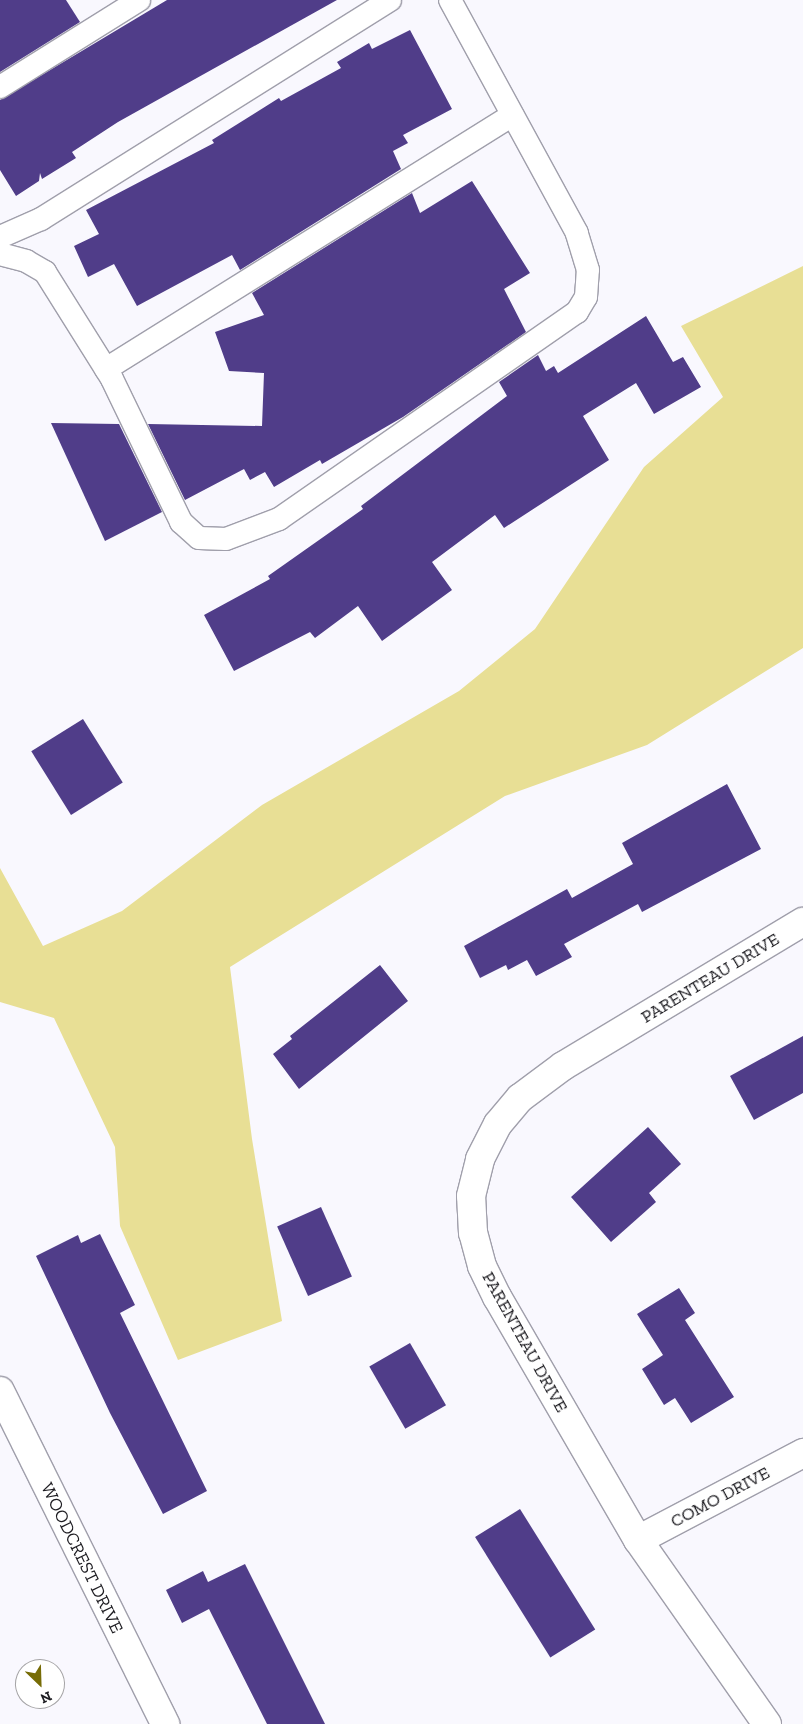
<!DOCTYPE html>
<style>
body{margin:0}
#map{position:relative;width:803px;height:1724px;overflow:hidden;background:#f9f8fe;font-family:"Zilla Slab",serif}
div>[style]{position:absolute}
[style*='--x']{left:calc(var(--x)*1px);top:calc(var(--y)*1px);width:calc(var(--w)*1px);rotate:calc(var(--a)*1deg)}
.green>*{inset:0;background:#e8df95}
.building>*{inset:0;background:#503d89;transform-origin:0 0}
.roads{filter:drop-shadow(1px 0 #a09fab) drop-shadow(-1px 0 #a09fab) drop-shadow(0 1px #a09fab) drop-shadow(0 -1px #a09fab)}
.service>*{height:22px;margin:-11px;padding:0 11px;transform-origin:11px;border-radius:11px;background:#fff}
.minor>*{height:28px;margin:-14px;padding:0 14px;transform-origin:14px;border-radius:14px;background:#fff}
span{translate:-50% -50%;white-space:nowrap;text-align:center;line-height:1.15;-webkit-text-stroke:5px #fff;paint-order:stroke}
.street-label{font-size:18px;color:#1d1c21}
.north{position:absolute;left:15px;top:1659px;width:50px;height:50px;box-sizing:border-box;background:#fff;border:1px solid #a5a4a6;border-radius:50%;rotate:156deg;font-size:14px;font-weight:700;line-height:20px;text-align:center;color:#1d1c21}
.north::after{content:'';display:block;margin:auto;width:18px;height:22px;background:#776c06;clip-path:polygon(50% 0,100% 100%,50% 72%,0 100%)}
</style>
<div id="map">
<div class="green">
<i style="clip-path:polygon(803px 266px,803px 648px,647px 745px,505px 796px,230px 967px,252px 1139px,282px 1321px,178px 1360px,120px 1226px,115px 1147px,54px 1018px,0 1002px,0 868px,43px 946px,122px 911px,262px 805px,459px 691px,535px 629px,644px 467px,723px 397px,681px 326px)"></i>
</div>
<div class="building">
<i style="clip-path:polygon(0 0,66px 0,80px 22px,0 72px)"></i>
<i style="clip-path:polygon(167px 0,337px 0,118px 122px,72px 152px,76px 158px,42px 179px,40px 173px,39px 181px,16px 196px,0 170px,0 100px)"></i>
<i style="clip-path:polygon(410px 30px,452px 109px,403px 135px,408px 143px,393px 151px,401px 169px,240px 270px,232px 255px,137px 306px,114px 264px,88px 277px,74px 246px,99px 234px,86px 210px,214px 143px,212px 140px,279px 98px,281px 101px,341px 68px,337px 62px,369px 43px,372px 49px)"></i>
<i style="clip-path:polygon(472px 181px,530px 273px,504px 289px,526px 332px,403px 417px,322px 464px,320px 460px,274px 487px,265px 472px,250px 480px,244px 469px,185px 500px,148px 424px,262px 426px,264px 373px,229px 371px,215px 332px,264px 315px,252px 293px,412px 193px,420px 213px)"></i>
<i style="clip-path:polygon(646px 316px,673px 362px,683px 357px,701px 387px,654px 414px,636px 383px,583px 416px,609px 460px,504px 528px,495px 515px,432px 562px,452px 590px,382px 641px,358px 606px,315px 638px,310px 632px,234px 671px,204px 615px,270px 579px,268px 576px,363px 509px,361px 506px,507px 396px,499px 382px,538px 355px,546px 371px,554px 366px,558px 373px)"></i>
<i style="clip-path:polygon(51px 423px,119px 424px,162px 512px,105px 541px)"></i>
<i style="left:83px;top:719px;width:75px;height:61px;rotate:58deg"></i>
<i style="clip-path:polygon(727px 784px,761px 849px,642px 912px,638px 904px,564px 944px,572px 957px,536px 976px,527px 960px,508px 970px,506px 965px,480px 978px,464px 946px,567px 889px,572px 898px,633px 864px,622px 843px)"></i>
<i style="clip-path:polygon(380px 965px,408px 1001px,299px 1089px,273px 1054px,292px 1039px,290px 1036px)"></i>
<i style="clip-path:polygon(803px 1036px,803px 1093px,754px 1120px,730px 1076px)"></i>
<i style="clip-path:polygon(648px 1127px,681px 1164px,649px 1193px,656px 1202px,611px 1242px,571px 1197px)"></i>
<i style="left:321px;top:1207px;width:76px;height:48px;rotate:66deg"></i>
<i style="clip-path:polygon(100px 1234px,135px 1305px,120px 1313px,207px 1491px,163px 1514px,110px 1413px,36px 1256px,78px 1235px,81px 1243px)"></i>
<i style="clip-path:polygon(679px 1288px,695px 1313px,685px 1320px,734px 1397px,691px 1423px,675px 1398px,664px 1405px,642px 1369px,663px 1355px,637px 1314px)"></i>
<i style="left:410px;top:1343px;width:72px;height:47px;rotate:60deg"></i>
<i style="left:520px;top:1509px;width:142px;height:53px;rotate:58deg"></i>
<i style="clip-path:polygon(245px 1564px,325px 1724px,267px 1724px,209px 1609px,182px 1623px,166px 1590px,203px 1571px,208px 1582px)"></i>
</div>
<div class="roads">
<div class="service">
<i style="--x:0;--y:87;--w:164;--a:-32"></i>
<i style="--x:0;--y:237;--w:45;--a:-23.7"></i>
<i style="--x:41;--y:219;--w:412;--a:-32.1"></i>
<i style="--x:0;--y:254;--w:27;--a:15"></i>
<i style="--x:26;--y:261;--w:22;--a:30"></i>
<i style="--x:45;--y:272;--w:126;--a:57.9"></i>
<i style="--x:112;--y:379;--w:159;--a:64.2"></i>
<i style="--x:181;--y:522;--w:24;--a:42"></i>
<i style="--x:199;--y:538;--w:27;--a:2"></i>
<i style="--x:226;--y:539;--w:57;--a:-20.7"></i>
<i style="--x:279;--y:519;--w:363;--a:-34.8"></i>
<i style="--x:577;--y:312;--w:17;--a:-59"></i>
<i style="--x:586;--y:297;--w:27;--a:-86"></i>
<i style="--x:588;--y:270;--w:39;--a:-107"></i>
<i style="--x:577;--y:233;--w:265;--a:-118.6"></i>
<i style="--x:106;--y:369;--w:479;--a:-32"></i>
</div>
<div class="minor">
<i style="--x:0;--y:1391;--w:372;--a:63.6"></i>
<i style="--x:638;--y:1540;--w:187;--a:-27.8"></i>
<i style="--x:767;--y:1724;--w:225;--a:-125"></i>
<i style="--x:638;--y:1540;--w:281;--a:-120.1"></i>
<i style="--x:497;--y:1297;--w:34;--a:-116"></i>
<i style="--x:482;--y:1266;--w:34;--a:-105"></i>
<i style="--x:473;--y:1233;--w:37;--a:-93"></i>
<i style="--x:471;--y:1196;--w:38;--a:-76"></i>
<i style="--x:480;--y:1159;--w:39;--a:-63"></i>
<i style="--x:498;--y:1124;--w:34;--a:-50"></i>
<i style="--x:520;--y:1098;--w:54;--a:-36.7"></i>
<i style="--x:563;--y:1066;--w:280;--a:-31"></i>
</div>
</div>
<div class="street-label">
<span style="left:710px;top:978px;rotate:-31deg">PARENTEAU DRIVE</span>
<span style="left:525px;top:1342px;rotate:61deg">PARENTEAU DRIVE</span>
<span style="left:720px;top:1497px;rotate:-28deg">COMO DRIVE</span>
<span style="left:82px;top:1558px;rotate:64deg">WOODCREST DRIVE</span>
</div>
<div class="north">N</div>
</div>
